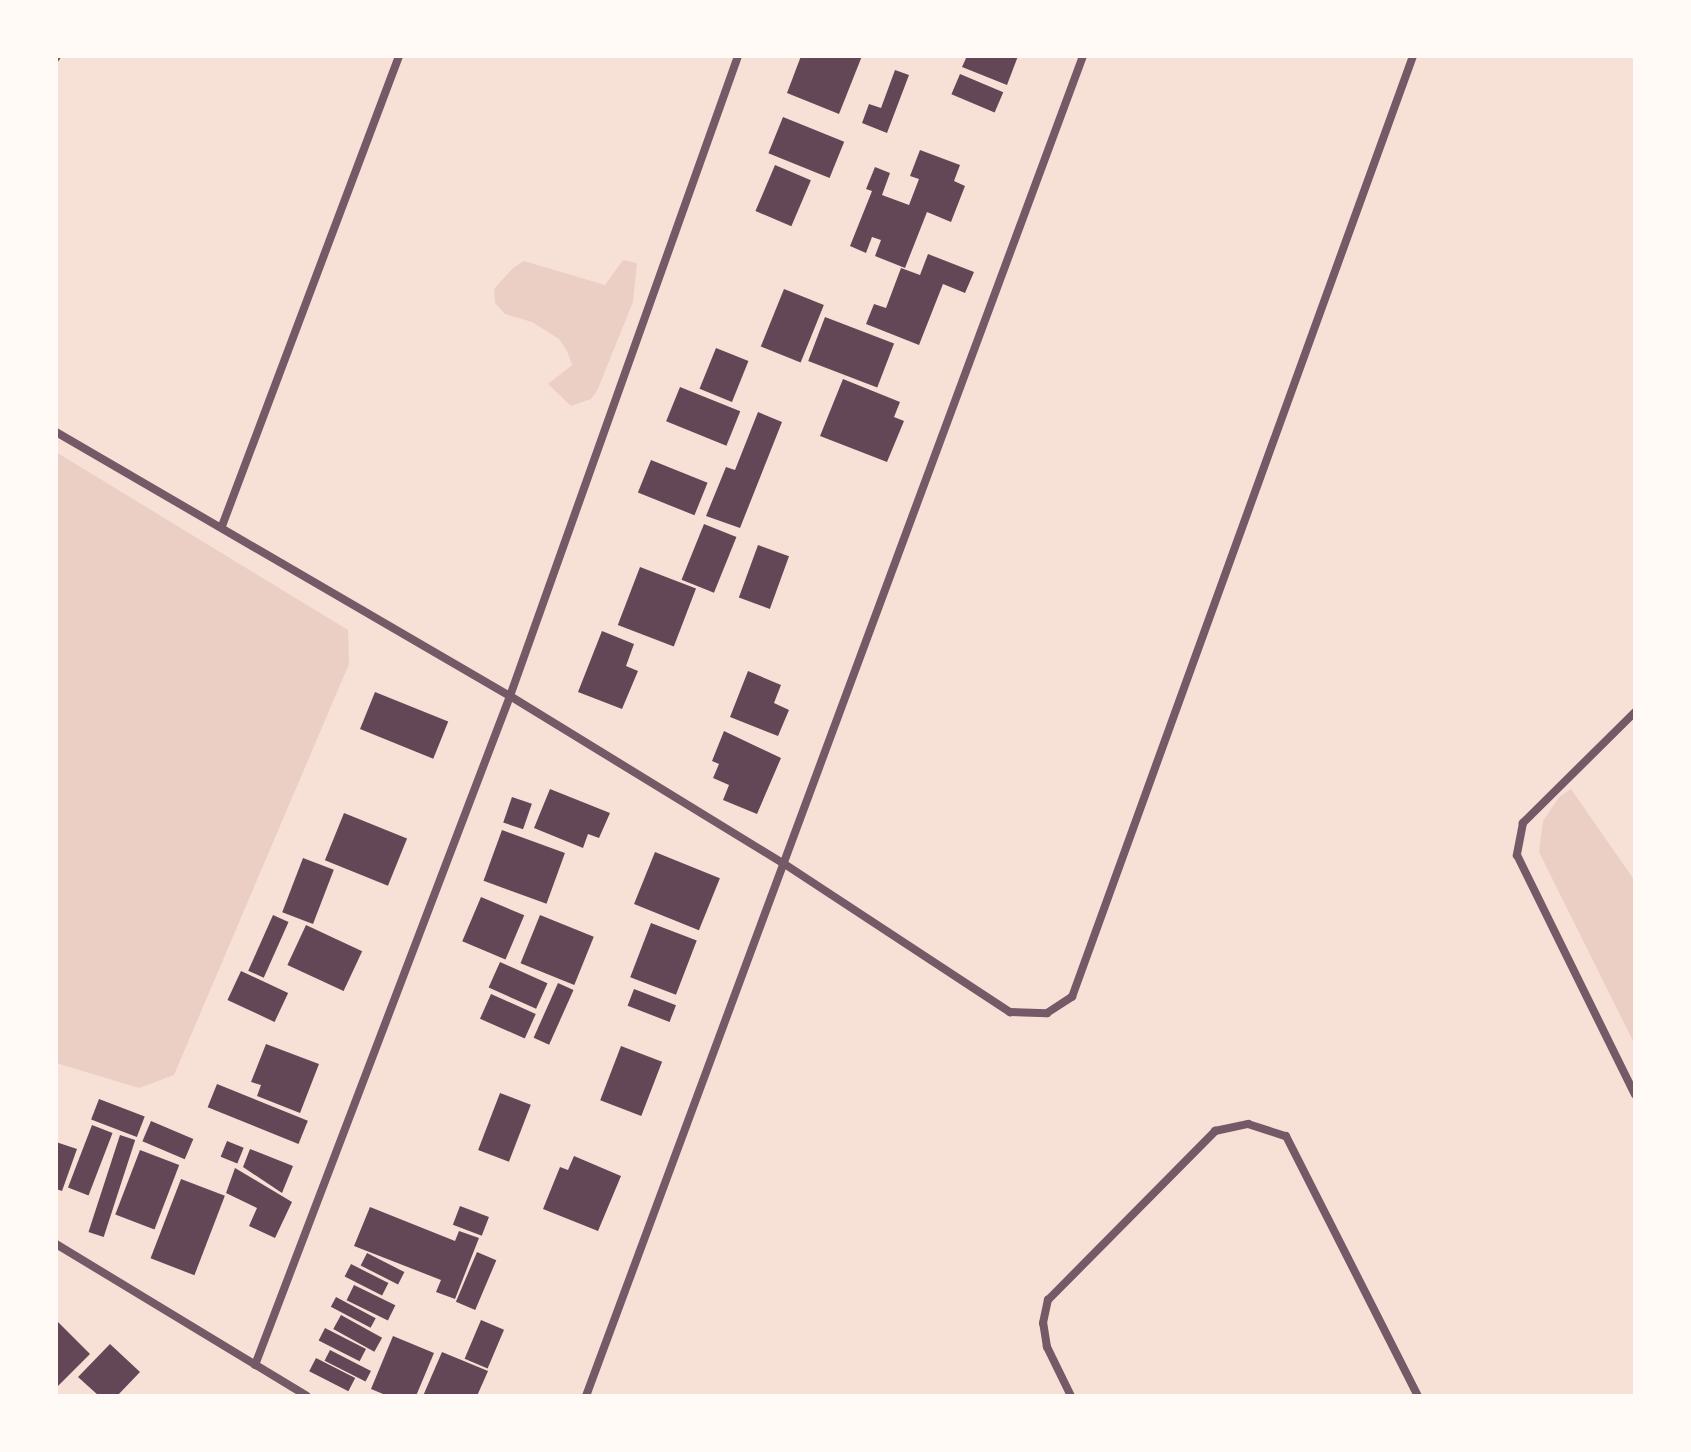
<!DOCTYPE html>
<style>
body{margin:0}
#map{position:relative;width:1691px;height:1452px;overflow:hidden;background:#f7e1d7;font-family:"Alegreya Sans",sans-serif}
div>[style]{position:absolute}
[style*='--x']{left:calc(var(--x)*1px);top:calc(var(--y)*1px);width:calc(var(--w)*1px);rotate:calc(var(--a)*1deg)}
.green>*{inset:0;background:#ebcfc5}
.building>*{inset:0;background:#644757;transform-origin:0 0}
.minor>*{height:8px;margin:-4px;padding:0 4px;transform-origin:4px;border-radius:4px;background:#755966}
span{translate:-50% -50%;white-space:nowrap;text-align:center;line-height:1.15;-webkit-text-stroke:6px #fffaf5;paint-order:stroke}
.frame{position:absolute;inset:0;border:58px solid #fffaf5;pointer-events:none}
</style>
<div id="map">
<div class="green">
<i style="clip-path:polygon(623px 260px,637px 263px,633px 302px,597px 391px,591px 399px,571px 406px,548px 384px,572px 365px,567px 351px,559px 339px,532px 322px,505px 314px,495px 303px,494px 289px,513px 268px,524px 261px,605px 285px)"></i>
<i style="clip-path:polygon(56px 452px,348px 630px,349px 664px,174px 1075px,139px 1088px,56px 1063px)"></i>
<i style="clip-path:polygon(1571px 789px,1635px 881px,1635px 1045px,1539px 852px,1543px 821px,1559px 797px)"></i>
</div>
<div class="building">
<i style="clip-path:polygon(801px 56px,862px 56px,839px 114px,787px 93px)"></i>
<i style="clip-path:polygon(967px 56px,1018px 56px,1007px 85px,962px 67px)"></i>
<i style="clip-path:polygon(895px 70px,909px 75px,887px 133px,862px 123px,869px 104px,881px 108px)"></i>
<i style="left:960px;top:74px;width:47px;height:22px;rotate:23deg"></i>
<i style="left:783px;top:117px;width:66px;height:39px;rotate:22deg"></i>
<i style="clip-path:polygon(920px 150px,960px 165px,954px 181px,965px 186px,951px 222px,927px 212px,905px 268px,875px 256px,881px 240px,872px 237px,866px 253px,850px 246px,872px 191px,866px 189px,875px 167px,890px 173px,882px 195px,909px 205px,919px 179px,910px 176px)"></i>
<i style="left:775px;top:165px;width:39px;height:50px;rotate:23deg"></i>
<i style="clip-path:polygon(928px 254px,974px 272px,965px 293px,943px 284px,919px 345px,866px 324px,874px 304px,886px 308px,901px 268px,920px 275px)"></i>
<i style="left:784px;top:289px;width:43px;height:62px;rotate:22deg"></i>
<i style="left:825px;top:317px;width:74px;height:47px;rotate:21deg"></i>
<i style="left:716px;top:348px;width:35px;height:44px;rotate:22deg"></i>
<i style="clip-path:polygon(843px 379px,900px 402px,894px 417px,904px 421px,887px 462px,820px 436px)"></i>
<i style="left:680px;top:387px;width:65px;height:37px;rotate:22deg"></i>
<i style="clip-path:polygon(758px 412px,782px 422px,740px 528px,706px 516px,726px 467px,735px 470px)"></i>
<i style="left:651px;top:460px;width:61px;height:35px;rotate:22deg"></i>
<i style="left:704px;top:524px;width:35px;height:60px;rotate:22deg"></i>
<i style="left:758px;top:545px;width:33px;height:56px;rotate:20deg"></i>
<i style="left:640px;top:567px;width:60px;height:62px;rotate:21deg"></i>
<i style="clip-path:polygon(602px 631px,634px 644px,626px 666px,638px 671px,622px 709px,578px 692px)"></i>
<i style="clip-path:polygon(748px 671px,781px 685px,774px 703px,789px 710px,778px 736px,730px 717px)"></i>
<i style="left:375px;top:692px;width:79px;height:40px;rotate:22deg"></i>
<i style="clip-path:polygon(724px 731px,781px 758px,757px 814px,723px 800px,729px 785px,713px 778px,719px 764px,712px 761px)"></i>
<i style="clip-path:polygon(550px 789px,610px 813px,599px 838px,588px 834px,583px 848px,534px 828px)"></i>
<i style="left:512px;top:797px;width:21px;height:27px;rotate:19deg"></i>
<i style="left:344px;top:813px;width:68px;height:51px;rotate:22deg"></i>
<i style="left:502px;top:830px;width:67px;height:54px;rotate:20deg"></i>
<i style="left:655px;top:852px;width:70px;height:56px;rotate:22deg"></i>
<i style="left:303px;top:858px;width:33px;height:58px;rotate:21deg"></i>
<i style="left:481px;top:897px;width:47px;height:48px;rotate:23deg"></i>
<i style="left:273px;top:915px;width:17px;height:61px;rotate:24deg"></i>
<i style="left:540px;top:915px;width:58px;height:52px;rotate:22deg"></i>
<i style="left:651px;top:923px;width:49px;height:58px;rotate:21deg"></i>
<i style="left:306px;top:925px;width:62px;height:44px;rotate:25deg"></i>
<i style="left:500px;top:962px;width:52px;height:28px;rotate:24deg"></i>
<i style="left:241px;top:971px;width:52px;height:32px;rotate:25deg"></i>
<i style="left:558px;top:983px;width:17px;height:60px;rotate:24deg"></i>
<i style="left:634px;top:989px;width:45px;height:18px;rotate:21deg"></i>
<i style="left:491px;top:994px;width:49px;height:27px;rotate:24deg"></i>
<i style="clip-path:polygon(266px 1044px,319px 1064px,300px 1113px,257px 1096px,261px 1085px,251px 1082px)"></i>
<i style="left:621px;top:1046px;width:44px;height:58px;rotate:21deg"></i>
<i style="left:217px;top:1084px;width:98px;height:25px;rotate:22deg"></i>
<i style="left:500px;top:1093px;width:33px;height:61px;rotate:21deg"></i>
<i style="left:99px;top:1099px;width:49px;height:22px;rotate:21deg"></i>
<i style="left:151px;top:1121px;width:46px;height:22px;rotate:23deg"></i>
<i style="left:92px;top:1125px;width:22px;height:67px;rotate:21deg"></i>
<i style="left:120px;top:1135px;width:16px;height:102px;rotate:18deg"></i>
<i style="left:227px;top:1141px;width:18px;height:17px;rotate:22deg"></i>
<i style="clip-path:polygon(56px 1142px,77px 1149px,62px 1191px,56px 1189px)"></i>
<i style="clip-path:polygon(250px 1149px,293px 1166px,282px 1193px,243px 1167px)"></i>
<i style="left:140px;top:1150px;width:42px;height:69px;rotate:21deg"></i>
<i style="clip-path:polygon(574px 1156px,621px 1176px,598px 1231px,543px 1209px,560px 1167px,568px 1170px)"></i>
<i style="clip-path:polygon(235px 1168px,292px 1202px,275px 1238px,249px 1226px,257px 1208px,226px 1193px)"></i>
<i style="left:181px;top:1179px;width:47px;height:85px;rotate:21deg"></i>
<i style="left:460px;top:1206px;width:31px;height:20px;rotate:21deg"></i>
<i style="clip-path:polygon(370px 1207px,455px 1241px,459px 1231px,479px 1238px,455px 1299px,436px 1292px,441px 1280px,354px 1246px)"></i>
<i style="left:477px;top:1252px;width:21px;height:54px;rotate:23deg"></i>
<i style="left:367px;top:1253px;width:42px;height:14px;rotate:27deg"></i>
<i style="left:351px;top:1264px;width:42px;height:14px;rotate:27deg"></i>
<i style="left:354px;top:1285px;width:46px;height:17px;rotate:26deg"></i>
<i style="left:336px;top:1297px;width:45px;height:11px;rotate:28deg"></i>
<i style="left:341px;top:1315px;width:47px;height:16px;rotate:29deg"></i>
<i style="clip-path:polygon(56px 1320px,90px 1354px,56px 1388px)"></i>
<i style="left:481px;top:1320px;width:25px;height:42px;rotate:23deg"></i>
<i style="left:325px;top:1328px;width:46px;height:14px;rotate:27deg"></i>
<i style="clip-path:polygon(393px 1336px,434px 1353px,416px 1396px,388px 1396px,371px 1389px)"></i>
<i style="clip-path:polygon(110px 1344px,140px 1372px,117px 1396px,99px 1396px,78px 1377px)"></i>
<i style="left:330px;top:1350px;width:46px;height:12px;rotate:27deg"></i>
<i style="clip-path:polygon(442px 1352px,488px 1371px,477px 1396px,423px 1396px)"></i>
<i style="left:316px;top:1358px;width:44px;height:15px;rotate:27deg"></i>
</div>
<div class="minor">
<i style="--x:56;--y:58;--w:2;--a:-63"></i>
<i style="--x:56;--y:432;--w:525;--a:30.18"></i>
<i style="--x:510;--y:696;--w:320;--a:31.5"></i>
<i style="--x:783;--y:863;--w:272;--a:33.3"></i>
<i style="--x:1010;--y:1012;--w:37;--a:2"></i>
<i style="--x:1047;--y:1013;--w:30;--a:-33"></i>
<i style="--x:1072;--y:997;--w:1001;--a:-70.08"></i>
<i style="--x:222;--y:526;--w:502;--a:-69.36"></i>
<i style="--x:1635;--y:712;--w:158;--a:135.3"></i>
<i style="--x:1523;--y:823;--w:33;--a:101"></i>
<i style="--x:1517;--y:855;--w:267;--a:63.8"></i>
<i style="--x:56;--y:1244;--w:293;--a:31.2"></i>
<i style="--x:255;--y:1365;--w:716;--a:-69.13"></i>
<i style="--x:510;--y:696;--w:679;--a:-70.39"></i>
<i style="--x:586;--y:1396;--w:1429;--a:-69.65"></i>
<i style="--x:1071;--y:1396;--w:55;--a:-116.1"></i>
<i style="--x:1047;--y:1347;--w:24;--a:-99"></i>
<i style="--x:1043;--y:1323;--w:24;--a:-78"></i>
<i style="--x:1048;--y:1300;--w:238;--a:-45.3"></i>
<i style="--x:1215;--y:1131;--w:34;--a:-12"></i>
<i style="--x:1248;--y:1124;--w:40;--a:18"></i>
<i style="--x:1286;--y:1136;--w:292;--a:63.1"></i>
</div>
<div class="frame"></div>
</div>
